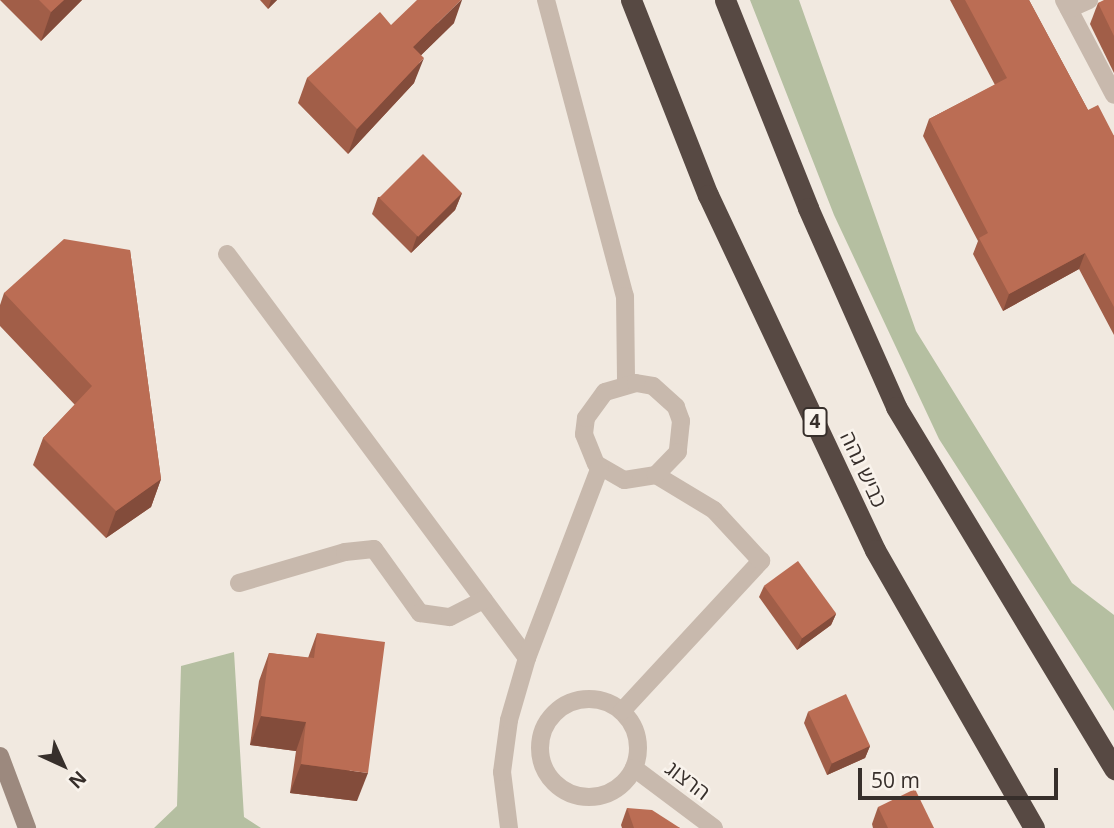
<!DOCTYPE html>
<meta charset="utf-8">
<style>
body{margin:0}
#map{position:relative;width:1114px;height:828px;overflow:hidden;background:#f1e9e0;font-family:"Open Sans",Heebo,sans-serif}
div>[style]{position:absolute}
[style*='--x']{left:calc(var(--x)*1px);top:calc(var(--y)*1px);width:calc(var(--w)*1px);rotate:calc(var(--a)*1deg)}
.green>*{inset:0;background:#b5bfa1}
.street>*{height:18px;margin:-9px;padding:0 9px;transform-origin:9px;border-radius:9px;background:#c8b9ad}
.street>.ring{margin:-9px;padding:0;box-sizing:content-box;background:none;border:18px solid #c8b9ad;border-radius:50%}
.secondary>*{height:18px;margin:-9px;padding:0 9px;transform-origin:9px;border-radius:9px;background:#9c897e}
.highway>*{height:21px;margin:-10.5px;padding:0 10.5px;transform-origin:10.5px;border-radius:10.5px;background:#574943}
.wall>*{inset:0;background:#a15e48}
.shaded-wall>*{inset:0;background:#834c3b}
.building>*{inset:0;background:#bb6d54;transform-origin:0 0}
span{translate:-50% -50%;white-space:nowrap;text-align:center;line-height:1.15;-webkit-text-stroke:5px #f9f3ec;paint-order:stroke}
.shield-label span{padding:2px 5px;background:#f9f3ec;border:2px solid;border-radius:5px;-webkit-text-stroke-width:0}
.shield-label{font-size:19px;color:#372f2b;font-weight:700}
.street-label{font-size:21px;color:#372f2b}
.north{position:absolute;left:28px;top:730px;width:70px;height:70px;-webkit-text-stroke:5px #f9f3ec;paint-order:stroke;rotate:135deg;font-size:19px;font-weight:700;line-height:28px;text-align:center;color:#372f2b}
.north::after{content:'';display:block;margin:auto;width:24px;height:32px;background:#372f2b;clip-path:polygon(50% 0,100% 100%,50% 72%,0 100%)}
.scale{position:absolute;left:858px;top:768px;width:200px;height:32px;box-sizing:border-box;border:4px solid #372f2b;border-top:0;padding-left:9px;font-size:21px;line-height:24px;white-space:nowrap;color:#372f2b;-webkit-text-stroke:5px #f9f3ec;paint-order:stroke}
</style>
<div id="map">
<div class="green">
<i style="clip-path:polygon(750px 0,799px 0,916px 331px,1072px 583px,1114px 615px,1114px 711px,939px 439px,834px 215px)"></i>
<i style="clip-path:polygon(234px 652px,244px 817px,261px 828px,154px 828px,177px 806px,181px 666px)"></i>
</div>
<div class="street">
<i style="--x:546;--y:0;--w:306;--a:75.1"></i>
<i style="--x:625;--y:296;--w:88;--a:89.3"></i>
<i style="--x:1064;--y:0;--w:107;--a:62.2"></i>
<i style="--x:1069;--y:9;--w:22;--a:-24"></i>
<i style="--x:227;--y:254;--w:503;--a:53.4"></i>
<i style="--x:239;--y:583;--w:110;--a:-16.3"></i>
<i style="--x:345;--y:552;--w:29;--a:-6"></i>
<i style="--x:374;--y:549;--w:79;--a:54.3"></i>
<i style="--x:420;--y:613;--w:30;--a:8"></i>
<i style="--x:450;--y:617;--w:38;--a:-27"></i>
<i class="ring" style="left:540px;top:699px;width:80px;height:80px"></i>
<i style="--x:622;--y:711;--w:205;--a:-47.2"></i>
<i style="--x:761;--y:561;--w:69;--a:-132.7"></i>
<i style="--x:714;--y:510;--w:68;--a:-148.9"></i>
<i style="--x:656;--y:475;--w:32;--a:171"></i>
<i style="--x:624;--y:480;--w:32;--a:-150"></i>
<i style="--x:596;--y:464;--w:32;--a:-112"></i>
<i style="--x:584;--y:434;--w:16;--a:-83"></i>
<i style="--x:586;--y:418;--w:32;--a:-54"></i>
<i style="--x:605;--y:392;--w:32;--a:-16"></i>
<i style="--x:636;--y:383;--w:17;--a:10"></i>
<i style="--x:653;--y:386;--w:31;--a:42"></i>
<i style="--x:676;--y:407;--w:15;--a:70"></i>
<i style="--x:681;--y:421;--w:31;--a:96"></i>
<i style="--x:678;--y:452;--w:32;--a:134"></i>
<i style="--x:634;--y:768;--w:100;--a:36.9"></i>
<i style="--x:509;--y:828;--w:56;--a:-97.1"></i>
<i style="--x:502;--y:772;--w:52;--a:-82.3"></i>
<i style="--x:509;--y:720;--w:65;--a:-73.8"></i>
<i style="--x:527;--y:658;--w:204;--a:-69.1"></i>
</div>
<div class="secondary">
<i style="--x:0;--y:756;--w:77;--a:69.4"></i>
</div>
<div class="highway">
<i style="--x:631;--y:0;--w:210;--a:68.5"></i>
<i style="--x:708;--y:195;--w:392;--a:64.8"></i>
<i style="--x:875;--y:550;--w:320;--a:60.2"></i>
<i style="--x:725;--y:0;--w:224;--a:68.2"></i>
<i style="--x:808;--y:208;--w:218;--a:66.1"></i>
<i style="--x:896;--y:407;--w:423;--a:58.9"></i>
</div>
<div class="wall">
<i style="clip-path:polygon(0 0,82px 0,41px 41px)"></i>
<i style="clip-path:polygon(260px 0,277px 0,268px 9px)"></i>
<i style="clip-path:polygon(950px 0,1029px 0,1088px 110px,1114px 136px,1114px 335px,1079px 269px,1003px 311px,973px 254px,978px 241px,923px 136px,929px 119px,995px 85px)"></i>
<i style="clip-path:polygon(1114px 0,1114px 73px,1090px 24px,1098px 3px)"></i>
<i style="clip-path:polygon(454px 23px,421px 55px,414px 83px,348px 154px,298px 103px,307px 78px,391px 25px)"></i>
<i style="clip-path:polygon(462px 193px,455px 210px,411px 253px,372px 214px,378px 197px)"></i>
<i style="clip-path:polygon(130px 250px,161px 479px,151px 507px,106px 538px,33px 465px,43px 438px,75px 405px,0 326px,0 305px,4px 293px)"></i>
<i style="clip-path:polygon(764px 586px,836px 614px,831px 625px,797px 650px,759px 597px)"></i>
<i style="clip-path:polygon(317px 633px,357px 801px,290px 793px,296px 751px,250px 745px,259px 681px,269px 653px,308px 658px)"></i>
<i style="clip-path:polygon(808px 712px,870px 746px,865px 758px,827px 775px,804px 723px)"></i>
<i style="clip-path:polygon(878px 807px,934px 828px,873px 828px,872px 824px)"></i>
<i style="clip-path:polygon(627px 808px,680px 828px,622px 828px,621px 825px)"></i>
</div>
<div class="shaded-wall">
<i style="clip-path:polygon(64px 0,82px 0,41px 41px,51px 12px)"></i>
<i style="clip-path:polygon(271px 0,277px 0,268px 9px)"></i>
<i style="clip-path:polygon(461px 0,462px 0,454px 23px,404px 72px,413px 47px)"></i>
<i style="clip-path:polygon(424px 58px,414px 83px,348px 154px,357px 129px)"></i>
<i style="clip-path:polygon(462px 193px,455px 210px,411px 253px,417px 236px)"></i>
<i style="clip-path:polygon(1085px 253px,1079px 269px,1003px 311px,1009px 294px)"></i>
<i style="clip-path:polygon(161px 479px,151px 507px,106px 538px,116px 511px)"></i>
<i style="clip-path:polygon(836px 614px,831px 625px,797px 650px,802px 638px)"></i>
<i style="clip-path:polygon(261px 716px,306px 722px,296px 751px,250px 745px)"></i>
<i style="clip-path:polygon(870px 746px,865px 758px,827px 775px,832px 763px)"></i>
<i style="clip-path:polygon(301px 764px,368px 773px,357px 801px,290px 793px)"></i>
</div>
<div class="building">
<i style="clip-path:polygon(39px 0,64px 0,51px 12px)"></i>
<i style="clip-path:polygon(417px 0,461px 0,413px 47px,424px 58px,357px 129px,307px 78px,380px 12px,391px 25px)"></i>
<i style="clip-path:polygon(965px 0,1029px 0,1088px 110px,1098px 105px,1114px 136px,1114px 307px,1085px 253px,1009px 294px,979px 238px,988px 233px,929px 119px,1007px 78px)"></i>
<i style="clip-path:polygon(1104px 0,1114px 0,1114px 36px,1098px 3px)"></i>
<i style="left:423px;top:154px;width:55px;height:62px;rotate:45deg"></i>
<i style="clip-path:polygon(64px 239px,130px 250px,161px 479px,116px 511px,43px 438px,92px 386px,4px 293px)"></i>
<i style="left:798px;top:561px;width:65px;height:42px;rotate:54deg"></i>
<i style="clip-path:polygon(317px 633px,385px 642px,368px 773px,301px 764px,306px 722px,261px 716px,269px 653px,314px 658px)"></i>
<i style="left:846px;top:694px;width:57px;height:42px;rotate:65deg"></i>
<i style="clip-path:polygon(915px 789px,934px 828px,888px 828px,878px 807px)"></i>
<i style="clip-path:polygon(627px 808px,652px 810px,680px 828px,634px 828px)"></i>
</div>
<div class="shield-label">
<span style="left:815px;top:422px">4</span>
</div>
<div class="street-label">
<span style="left:864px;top:469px;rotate:65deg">כביש גהה</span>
<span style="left:688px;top:780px;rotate:37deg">הרצוג</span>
</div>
<div class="north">N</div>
<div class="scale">50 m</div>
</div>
